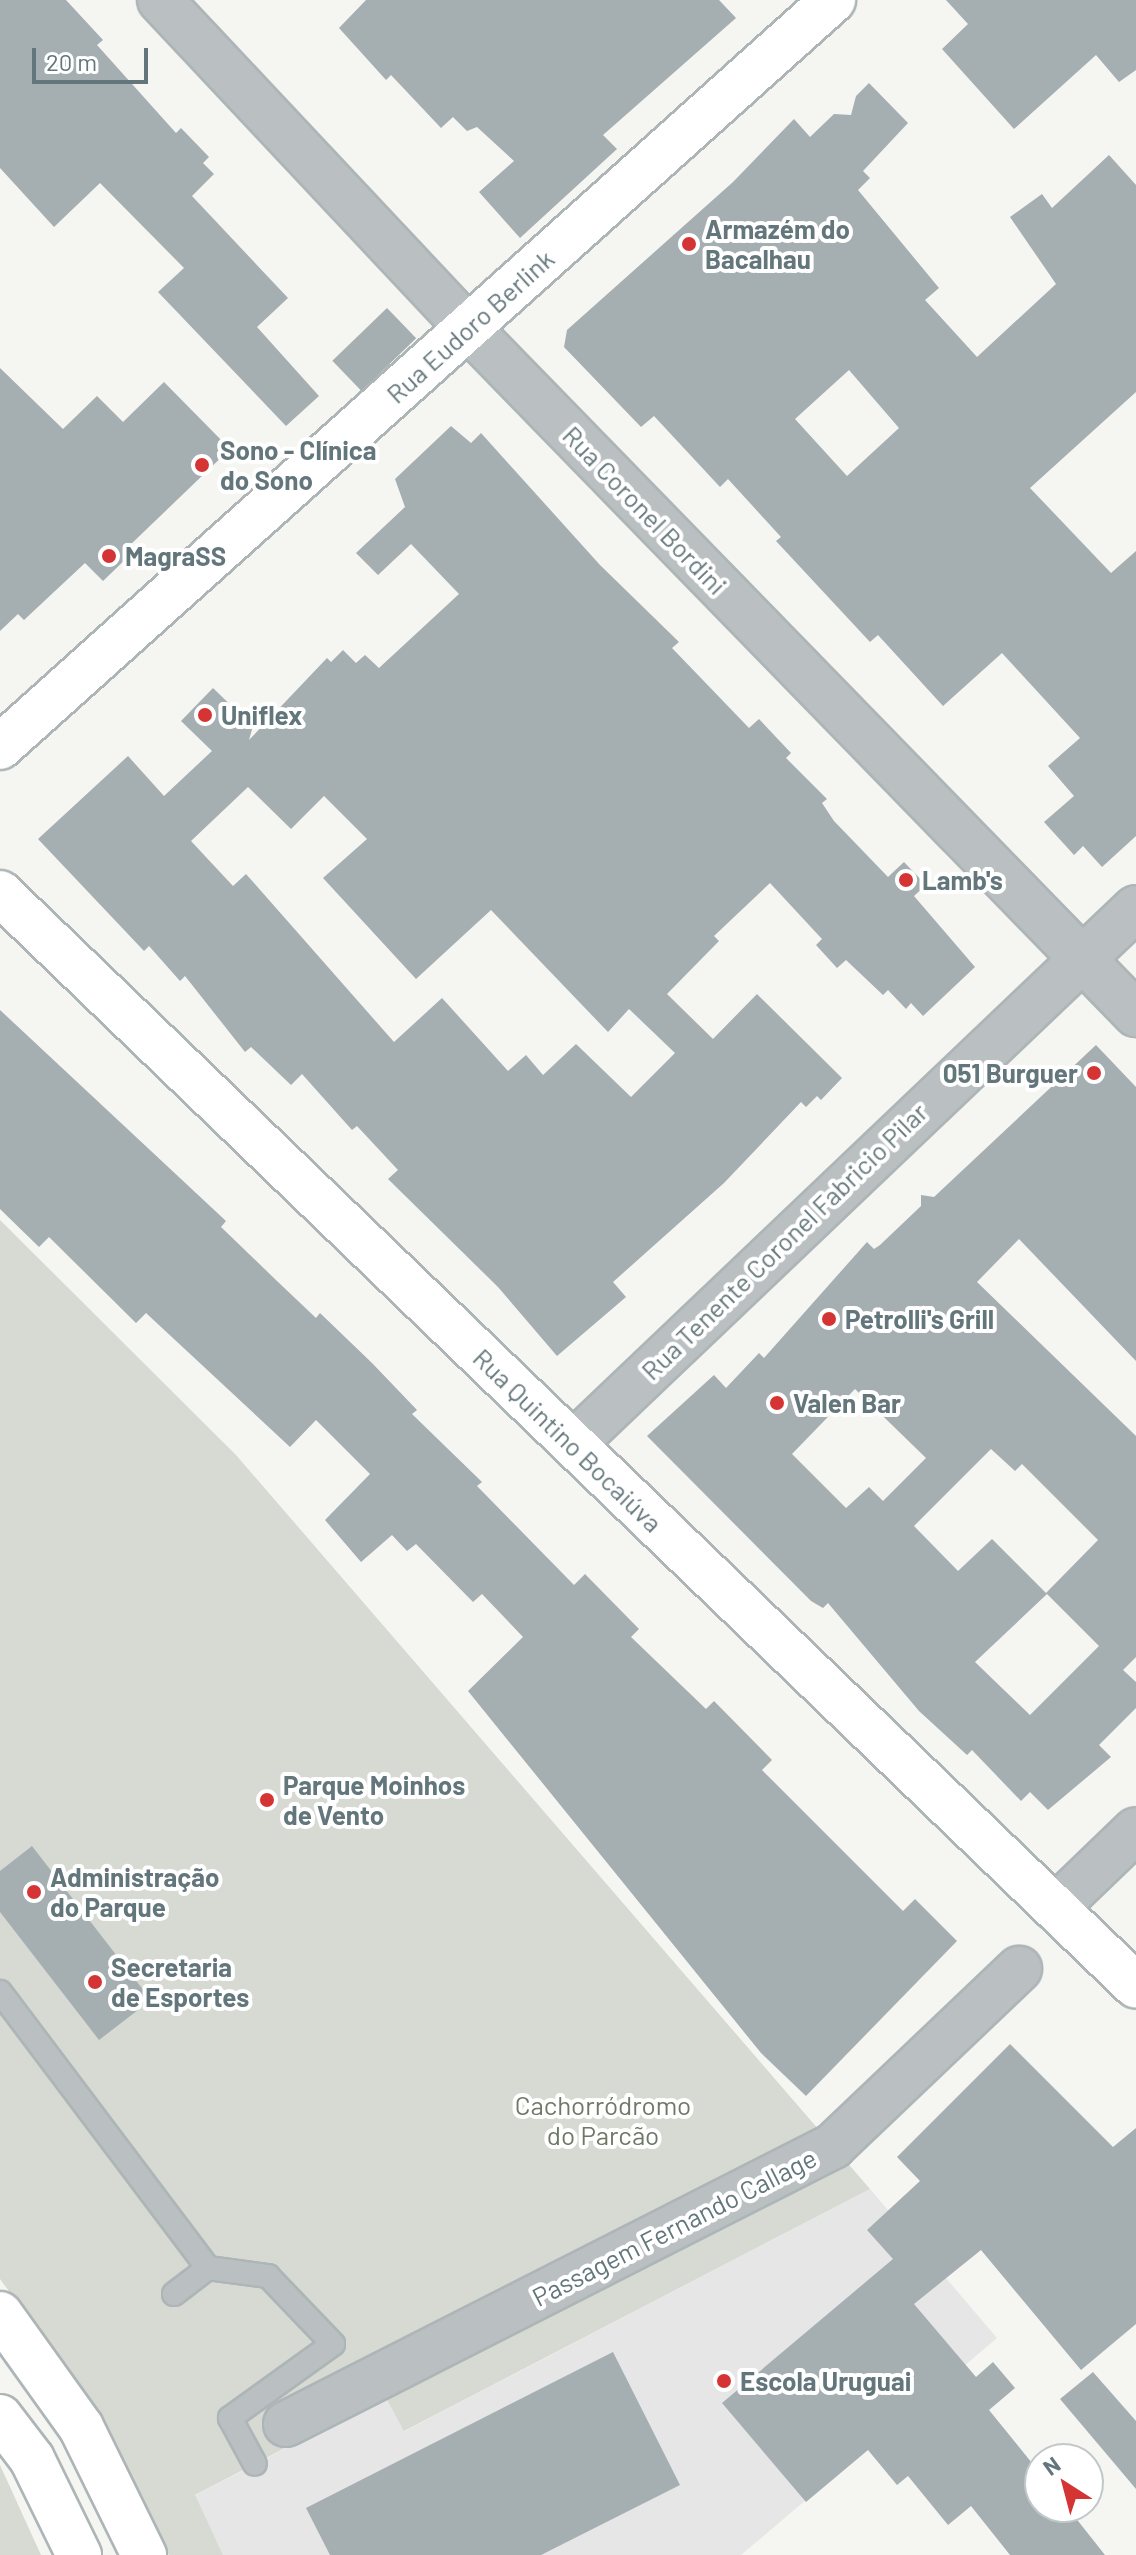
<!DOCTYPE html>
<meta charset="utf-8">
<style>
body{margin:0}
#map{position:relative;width:1136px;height:2555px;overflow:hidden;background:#f5f5f2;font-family:Barlow,sans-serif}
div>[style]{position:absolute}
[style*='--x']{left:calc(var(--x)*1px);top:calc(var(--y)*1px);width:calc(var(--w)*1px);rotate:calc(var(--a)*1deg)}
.built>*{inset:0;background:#e6e6e6}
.green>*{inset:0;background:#d6dad2}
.building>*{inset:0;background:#a5aeb1;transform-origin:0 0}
.roads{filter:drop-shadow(2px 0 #adb5b7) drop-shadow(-2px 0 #adb5b7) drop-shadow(0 2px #adb5b7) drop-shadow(0 -2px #adb5b7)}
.lane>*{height:22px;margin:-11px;padding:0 11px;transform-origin:11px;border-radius:11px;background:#bac0c2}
.street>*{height:44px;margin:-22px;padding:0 22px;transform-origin:22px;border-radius:22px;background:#bac0c2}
.secondary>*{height:44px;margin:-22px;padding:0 22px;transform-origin:22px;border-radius:22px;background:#fff}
.dots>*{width:22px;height:22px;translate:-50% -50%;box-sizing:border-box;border:4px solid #fff;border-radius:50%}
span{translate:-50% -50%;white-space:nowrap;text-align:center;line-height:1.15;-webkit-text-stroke:8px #fff;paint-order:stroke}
.poi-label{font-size:26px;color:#63767b;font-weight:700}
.left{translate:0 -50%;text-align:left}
.right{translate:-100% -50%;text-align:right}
.street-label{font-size:26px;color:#63767b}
.park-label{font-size:26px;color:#6d7865}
.north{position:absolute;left:1024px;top:2443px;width:80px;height:80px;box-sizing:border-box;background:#fff;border:2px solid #c1c8ca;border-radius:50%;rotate:324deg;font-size:22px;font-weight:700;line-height:32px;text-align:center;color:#63767b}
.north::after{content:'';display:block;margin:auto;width:28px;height:36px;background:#d43534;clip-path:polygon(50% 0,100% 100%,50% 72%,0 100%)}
.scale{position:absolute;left:32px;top:48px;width:116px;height:36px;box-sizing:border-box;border:4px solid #63767b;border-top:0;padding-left:10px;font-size:24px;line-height:28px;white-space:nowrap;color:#63767b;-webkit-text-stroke:6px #fff;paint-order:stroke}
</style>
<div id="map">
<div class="built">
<i style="clip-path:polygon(870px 2189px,997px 2338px,741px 2555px,223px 2555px,194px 2496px,386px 2396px,405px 2431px)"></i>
</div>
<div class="green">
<i style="clip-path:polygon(0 1220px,236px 1455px,870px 2189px,404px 2431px,385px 2396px,195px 2495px,223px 2555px,169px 2555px,101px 2417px,0 2279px)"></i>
<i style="clip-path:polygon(0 2465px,41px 2555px,0 2555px)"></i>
</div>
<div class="building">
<i style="clip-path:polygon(0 0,66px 0,103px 40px,97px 45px,176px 133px,181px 128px,209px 157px,203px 163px,214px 174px,192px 196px,288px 298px,257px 327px,319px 396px,286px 426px,158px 292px,184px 268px,100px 183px,54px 227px,0 168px)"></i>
<i style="clip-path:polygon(366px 0,719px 0,736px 18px,603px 135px,617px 149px,520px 238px,479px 192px,514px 161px,477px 127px,467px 131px,453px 117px,441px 128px,391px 75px,386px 80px,339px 28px)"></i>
<i style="clip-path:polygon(946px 0,1136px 0,1136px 70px,1119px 82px,1096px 55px,1014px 129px,942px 49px,968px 24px)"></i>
<i style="clip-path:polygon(evenodd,869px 83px,908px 123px,863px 171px,870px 178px,858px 190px,939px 288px,925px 300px,977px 357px,1056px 284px,1010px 217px,1042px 194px,1052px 208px,1109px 155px,1136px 185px,1136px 392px,1030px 488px,1111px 573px,1136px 551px,1136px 836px,1102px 867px,1083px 846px,1074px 855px,1044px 822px,1074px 796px,1048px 766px,1080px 738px,1002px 653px,943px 706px,878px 635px,870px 642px,776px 541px,781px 537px,728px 479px,720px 487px,654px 416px,641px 427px,564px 347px,567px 330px,733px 182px,794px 119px,810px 137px,834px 114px,851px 115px,856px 96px,869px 83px,849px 370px,899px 428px,847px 476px,795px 419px,849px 370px)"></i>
<i style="left:387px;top:308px;width:42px;height:76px;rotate:46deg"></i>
<i style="clip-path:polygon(0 368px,63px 429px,97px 396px,123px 422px,164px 382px,230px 449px,127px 548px,132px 553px,103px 581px,85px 563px,24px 620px,18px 614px,0 631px)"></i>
<i style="clip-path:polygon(evenodd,451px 426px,471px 443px,481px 433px,600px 565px,679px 642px,672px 648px,749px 728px,759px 719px,791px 753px,786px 758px,827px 799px,822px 803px,834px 821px,888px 877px,904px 862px,926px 885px,914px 896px,975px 967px,923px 1016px,911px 1003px,906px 1009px,888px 990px,883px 995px,846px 960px,837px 968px,816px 945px,822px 939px,770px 883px,714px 936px,719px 941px,667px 994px,713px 1039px,757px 994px,842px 1078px,821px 1100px,817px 1096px,806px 1107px,801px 1102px,724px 1183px,613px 1282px,626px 1297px,557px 1356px,498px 1287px,388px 1179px,398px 1170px,357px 1126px,352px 1130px,302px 1074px,291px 1085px,251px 1047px,245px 1052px,185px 976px,180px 981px,149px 946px,144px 951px,38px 839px,128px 756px,164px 796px,212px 751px,181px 721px,213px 688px,246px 720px,258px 708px,249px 740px,327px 658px,331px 662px,343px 650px,356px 663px,365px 655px,379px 668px,459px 594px,411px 544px,378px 575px,356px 553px,405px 507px,395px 479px,451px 426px,248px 787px,291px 829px,324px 796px,367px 839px,323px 878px,416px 979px,491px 910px,608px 1032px,629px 1009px,675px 1053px,631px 1097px,576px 1044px,543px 1075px,526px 1055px,508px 1071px,442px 998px,394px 1042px,246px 874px,233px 886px,191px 841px,248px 787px)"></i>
<i style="clip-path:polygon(0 1010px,226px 1221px,221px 1227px,277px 1281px,316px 1318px,320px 1313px,372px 1363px,417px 1410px,412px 1414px,482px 1482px,477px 1486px,574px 1585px,585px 1574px,639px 1629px,631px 1637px,706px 1709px,714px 1701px,772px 1760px,762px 1770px,903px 1911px,915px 1899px,957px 1941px,806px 2096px,761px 2053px,468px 1691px,523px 1637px,482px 1594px,473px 1602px,416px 1544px,407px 1551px,392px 1535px,361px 1562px,325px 1520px,370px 1474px,316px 1420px,290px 1447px,146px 1313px,136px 1323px,49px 1237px,39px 1247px,0 1209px)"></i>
<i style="clip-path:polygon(evenodd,1096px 1045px,1136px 1087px,1136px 1361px,1019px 1239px,977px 1282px,1136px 1436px,1136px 1657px,1123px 1670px,1136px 1682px,1136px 1708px,1099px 1745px,1111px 1757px,1048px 1810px,1030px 1792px,1021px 1801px,972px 1750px,967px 1755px,919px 1711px,828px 1603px,823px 1608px,811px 1601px,647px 1436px,714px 1375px,726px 1388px,759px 1353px,764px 1358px,867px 1242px,874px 1249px,880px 1245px,921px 1206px,921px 1195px,934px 1197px,1096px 1045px,855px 1389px,926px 1458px,883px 1501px,869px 1487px,846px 1508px,792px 1454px,855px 1389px,1096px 1045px,991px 1449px,1015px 1471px,1022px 1464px,1098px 1540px,1046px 1593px,992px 1539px,958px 1571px,914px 1526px,991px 1449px,1096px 1045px,1047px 1594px,1099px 1646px,1030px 1715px,975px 1662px,1047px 1594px)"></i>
<i style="clip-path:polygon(32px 1846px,151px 2000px,99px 2040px,0 1912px,0 1871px)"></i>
<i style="clip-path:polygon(1010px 2044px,1113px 2147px,1136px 2128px,1136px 2324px,1081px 2370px,981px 2250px,914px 2304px,976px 2377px,993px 2362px,1015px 2388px,989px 2410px,1040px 2473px,1040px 2507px,1067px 2507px,1105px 2555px,1010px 2555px,971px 2506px,948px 2525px,908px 2476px,897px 2485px,868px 2450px,806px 2502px,722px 2403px,893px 2259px,867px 2230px,920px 2181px,897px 2157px)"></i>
<i style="clip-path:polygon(613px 2352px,680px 2485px,541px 2555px,330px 2555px,306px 2508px)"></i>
<i style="clip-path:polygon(1093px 2372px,1136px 2421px,1136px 2489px,1060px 2399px)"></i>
</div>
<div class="roads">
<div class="lane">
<i style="--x:0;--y:1992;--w:346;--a:53"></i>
<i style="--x:208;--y:2268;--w:61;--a:7.6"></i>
<i style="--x:268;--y:2276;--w:94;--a:46.3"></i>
<i style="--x:333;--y:2344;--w:127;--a:144.3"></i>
<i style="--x:230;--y:2418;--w:52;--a:61.5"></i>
<i style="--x:174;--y:2294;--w:43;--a:-37.4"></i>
</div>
<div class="street">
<i style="--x:160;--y:0;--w:450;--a:46.8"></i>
<i style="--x:468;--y:328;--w:958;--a:45.76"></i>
<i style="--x:573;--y:1444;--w:777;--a:-43.59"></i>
<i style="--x:1055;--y:1908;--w:112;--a:-43.9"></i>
<i style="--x:286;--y:2424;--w:614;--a:-26.94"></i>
<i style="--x:833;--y:2146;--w:257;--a:-43.6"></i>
</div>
<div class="secondary">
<i style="--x:0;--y:747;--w:1119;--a:-41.88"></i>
<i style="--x:0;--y:893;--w:1576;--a:43.89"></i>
<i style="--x:0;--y:2314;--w:139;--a:54.4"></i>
<i style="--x:81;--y:2427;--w:143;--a:63.8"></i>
<i style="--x:0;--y:2417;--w:53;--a:52.7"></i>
<i style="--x:32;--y:2459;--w:107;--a:63.9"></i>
</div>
</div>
<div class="dots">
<i style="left:689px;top:244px;background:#d43534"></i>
<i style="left:202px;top:465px;background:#d43534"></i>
<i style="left:109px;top:556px;background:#d43534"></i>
<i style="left:205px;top:715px;background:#d43534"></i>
<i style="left:906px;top:880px;background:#d43534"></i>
<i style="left:1094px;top:1073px;background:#d43534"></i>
<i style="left:829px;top:1319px;background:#d43534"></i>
<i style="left:777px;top:1403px;background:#d43534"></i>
<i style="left:267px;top:1800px;background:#d43534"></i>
<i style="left:34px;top:1892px;background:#d43534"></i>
<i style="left:95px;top:1982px;background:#d43534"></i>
<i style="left:724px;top:2381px;background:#d43534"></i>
</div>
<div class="poi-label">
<span class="left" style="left:705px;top:244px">Armazém do<br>Bacalhau</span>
<span class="left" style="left:220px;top:465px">Sono - Clínica<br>do Sono</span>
<span class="left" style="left:125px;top:556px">MagraSS</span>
<span class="left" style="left:221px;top:715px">Uniflex</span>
<span class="left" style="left:922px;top:880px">Lamb's</span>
<span class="right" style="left:1078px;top:1073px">051 Burguer</span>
<span class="left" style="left:845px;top:1319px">Petrolli's Grill</span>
<span class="left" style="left:793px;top:1403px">Valen Bar</span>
<span class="left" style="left:283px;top:1800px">Parque Moinhos<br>de Vento</span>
<span class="left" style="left:50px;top:1892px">Administração<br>do Parque</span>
<span class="left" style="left:111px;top:1982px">Secretaria<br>de Esportes</span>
<span class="left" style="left:740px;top:2381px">Escola Uruguai</span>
</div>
<div class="street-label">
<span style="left:470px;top:326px;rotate:-42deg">Rua Eudoro Berlink</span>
<span style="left:645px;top:510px;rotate:46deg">Rua Coronel Bordini</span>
<span style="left:784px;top:1241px;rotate:-44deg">Rua Tenente Coronel Fabricio Pilar</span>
<span style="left:568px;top:1440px;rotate:44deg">Rua Quintino Bocaiúva</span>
<span style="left:674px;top:2227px;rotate:-27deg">Passagem Fernando Callage</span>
</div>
<div class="park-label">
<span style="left:603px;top:2120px">Cachorródromo<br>do Parcão</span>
</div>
<div class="north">N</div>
<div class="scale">20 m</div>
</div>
